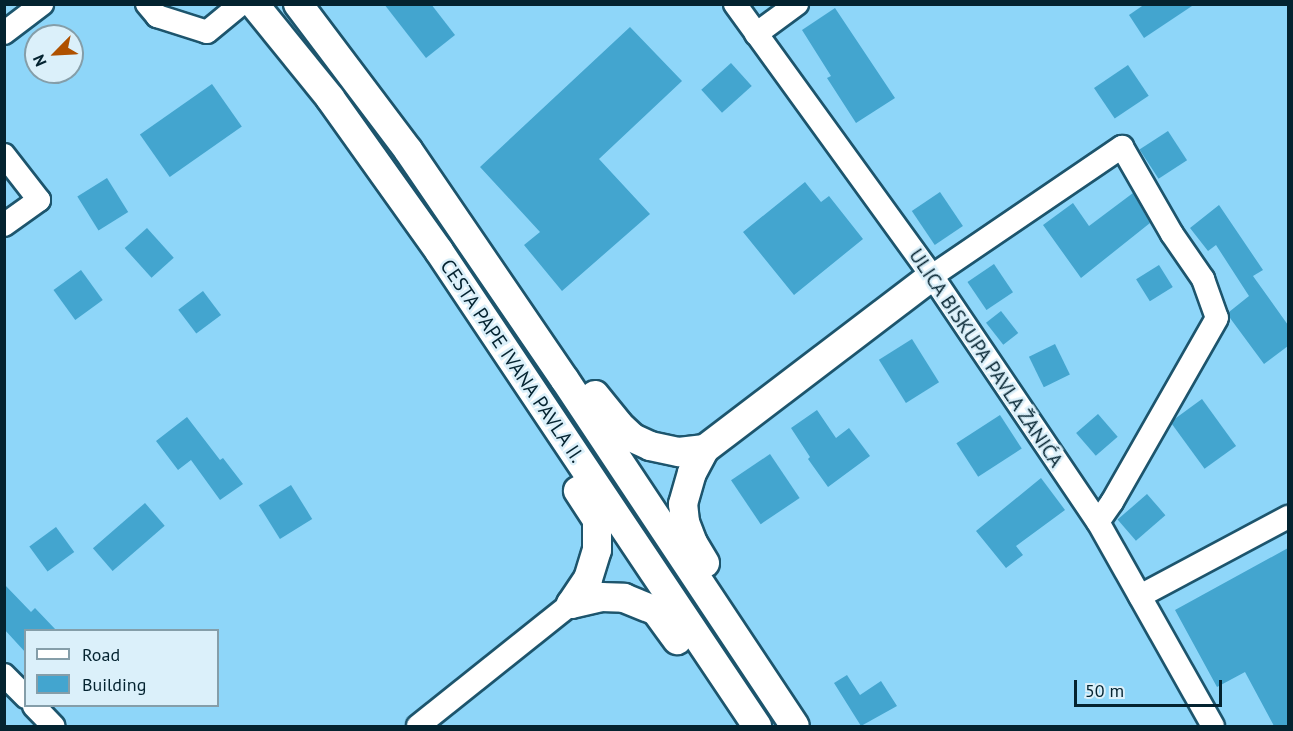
<!DOCTYPE html>
<meta charset="utf-8">
<style>
body{margin:0}
#map{position:relative;width:1293px;height:731px;overflow:hidden;background:#8ed6f9;font-family:"PT Sans",sans-serif}
div>[style]{position:absolute}
[style*='--x']{left:calc(var(--x)*1px);top:calc(var(--y)*1px);width:calc(var(--w)*1px);rotate:calc(var(--a)*1deg)}
.building>*{inset:0;background:#43a5cf;transform-origin:0 0}
.roads{filter:drop-shadow(2px 0 #1d556d) drop-shadow(-2px 0 #1d556d) drop-shadow(0 2px #1d556d) drop-shadow(0 -2px #1d556d)}
.minor>*{height:22px;margin:-11px;padding:0 11px;transform-origin:11px;border-radius:11px;background:#fff}
.major>*{height:28px;margin:-14px;padding:0 14px;transform-origin:14px;border-radius:14px;background:#fff}
span{translate:-50% -50%;white-space:nowrap;text-align:center;line-height:1.15;-webkit-text-stroke:5px #dbf0fa;paint-order:stroke}
.street-label{font-size:20px;color:#042330}
.frame{position:absolute;inset:0;border:6px solid #042330;pointer-events:none}
.legend{position:absolute;left:24px;top:629px;width:195px;height:78px;box-sizing:border-box;background:#dbf0fa;border:2px solid #859ea9;margin:0;padding:8px 10px;list-style:none;font-size:18px;color:#042330}
.legend li{display:flex;align-items:center;gap:12px;height:30px}
.legend b{width:30px;border:2px solid #859ea9}
.north{position:absolute;left:24px;top:24px;width:60px;height:60px;box-sizing:border-box;background:#dbf0fa;border:2px solid #859ea9;border-radius:50%;rotate:246deg;font-size:16px;font-weight:700;line-height:24px;text-align:center;color:#042330}
.north::after{content:'';display:block;margin:auto;width:21px;height:27px;background:#af5100;clip-path:polygon(50% 0,100% 100%,50% 72%,0 100%)}
.scale{position:absolute;left:1074px;top:680px;width:148px;height:27px;box-sizing:border-box;border:3px solid #042330;border-top:0;padding-left:8px;font-size:18px;line-height:21px;white-space:nowrap;color:#042330;-webkit-text-stroke:4px #dbf0fa;paint-order:stroke}
</style>
<div id="map">
<div class="building">
<i style="clip-path:polygon(384px 4px,431px 4px,455px 35px,426px 58px)"></i>
<i style="clip-path:polygon(1145px 4px,1195px 4px,1144px 38px,1129px 15px)"></i>
<i style="clip-path:polygon(835px 8px,895px 98px,856px 123px,827px 78px,831px 76px,802px 30px)"></i>
<i style="clip-path:polygon(630px 27px,682px 81px,599px 159px,650px 214px,562px 291px,524px 245px,540px 232px,480px 167px)"></i>
<i style="left:731px;top:63px;width:31px;height:40px;rotate:48deg"></i>
<i style="left:1128px;top:65px;width:37px;height:41px;rotate:56deg"></i>
<i style="left:212px;top:84px;width:52px;height:88px;rotate:55deg"></i>
<i style="left:1168px;top:131px;width:35px;height:34px;rotate:57deg"></i>
<i style="left:107px;top:178px;width:40px;height:35px;rotate:58deg"></i>
<i style="clip-path:polygon(805px 182px,821px 202px,829px 196px,863px 239px,794px 295px,743px 232px)"></i>
<i style="left:940px;top:192px;width:41px;height:34px;rotate:56deg"></i>
<i style="clip-path:polygon(1133px 193px,1150px 223px,1081px 278px,1043px 225px,1073px 203px,1089px 226px)"></i>
<i style="clip-path:polygon(1219px 205px,1263px 270px,1253px 276px,1288px 325px,1288px 346px,1264px 364px,1230px 318px,1229px 312px,1249px 296px,1216px 245px,1208px 251px,1190px 228px)"></i>
<i style="left:147px;top:228px;width:40px;height:30px;rotate:48deg"></i>
<i style="left:994px;top:264px;width:34px;height:32px;rotate:56deg"></i>
<i style="left:1159px;top:265px;width:26px;height:27px;rotate:58deg"></i>
<i style="left:81px;top:270px;width:37px;height:34px;rotate:54deg"></i>
<i style="left:203px;top:291px;width:30px;height:31px;rotate:53deg"></i>
<i style="left:1001px;top:311px;width:28px;height:19px;rotate:52deg"></i>
<i style="left:912px;top:339px;width:51px;height:39px;rotate:58deg"></i>
<i style="left:1055px;top:344px;width:34px;height:29px;rotate:64deg"></i>
<i style="left:1202px;top:399px;width:58px;height:39px;rotate:54deg"></i>
<i style="clip-path:polygon(817px 410px,836px 438px,849px 428px,870px 456px,828px 487px,808px 459px,810px 457px,791px 428px)"></i>
<i style="left:1098px;top:414px;width:30px;height:29px;rotate:49deg"></i>
<i style="left:1000px;top:415px;width:40px;height:52px;rotate:57deg"></i>
<i style="clip-path:polygon(187px 417px,220px 460px,223px 458px,243px 484px,220px 500px,191px 460px,178px 470px,156px 441px)"></i>
<i style="left:770px;top:454px;width:53px;height:47px;rotate:56deg"></i>
<i style="clip-path:polygon(1041px 478px,1065px 510px,1016px 546px,1023px 555px,1006px 568px,976px 531px)"></i>
<i style="left:291px;top:485px;width:40px;height:38px;rotate:58deg"></i>
<i style="left:1147px;top:494px;width:28px;height:39px;rotate:49deg"></i>
<i style="left:145px;top:503px;width:30px;height:69px;rotate:49deg"></i>
<i style="left:56px;top:527px;width:31px;height:33px;rotate:54deg"></i>
<i style="clip-path:polygon(1288px 548px,1288px 726px,1274px 726px,1245px 672px,1217px 687px,1175px 610px)"></i>
<i style="clip-path:polygon(4px 584px,31px 612px,35px 608px,56px 630px,26px 630px,26px 653px,4px 629px)"></i>
<i style="clip-path:polygon(847px 675px,860px 695px,881px 681px,897px 706px,861px 726px,834px 683px)"></i>
</div>
<div class="roads">
<div class="minor">
<i style="--x:147;--y:4;--w:16;--a:50"></i>
<i style="--x:157;--y:16;--w:52;--a:17.7"></i>
<i style="--x:207;--y:32;--w:44;--a:-39.5"></i>
<i style="--x:735;--y:4;--w:336;--a:54.1"></i>
<i style="--x:932;--y:276;--w:297;--a:56"></i>
<i style="--x:1098;--y:522;--w:234;--a:60.6"></i>
<i style="--x:4;--y:33;--w:48;--a:-37.3"></i>
<i style="--x:756;--y:34;--w:51;--a:-36.2"></i>
<i style="--x:4;--y:155;--w:57;--a:52.1"></i>
<i style="--x:39;--y:200;--w:43;--a:144.5"></i>
<i style="--x:932;--y:276;--w:230;--a:-34.2"></i>
<i style="--x:1122;--y:147;--w:100;--a:60.1"></i>
<i style="--x:1172;--y:234;--w:55;--a:55.4"></i>
<i style="--x:1203;--y:279;--w:41;--a:70.3"></i>
<i style="--x:1217;--y:318;--w:212;--a:119.7"></i>
<i style="--x:1112;--y:502;--w:24;--a:125"></i>
<i style="--x:1140;--y:596;--w:168;--a:-28.1"></i>
<i style="--x:4;--y:675;--w:31;--a:45"></i>
<i style="--x:34;--y:706;--w:28;--a:46"></i>
<i style="--x:418;--y:726;--w:196;--a:-38.6"></i>
</div>
<div class="major">
<i style="--x:254;--y:4;--w:121;--a:51"></i>
<i style="--x:330;--y:98;--w:188;--a:54.5"></i>
<i style="--x:439;--y:251;--w:572;--a:56.2"></i>
<i style="--x:298;--y:4;--w:183;--a:53"></i>
<i style="--x:408;--y:150;--w:278;--a:55.7"></i>
<i style="--x:565;--y:380;--w:415;--a:56.4"></i>
<i style="--x:595;--y:395;--w:38;--a:51"></i>
<i style="--x:619;--y:425;--w:19;--a:43"></i>
<i style="--x:633;--y:438;--w:19;--a:25"></i>
<i style="--x:650;--y:446;--w:30;--a:12"></i>
<i style="--x:679;--y:452;--w:26;--a:-7"></i>
<i style="--x:705;--y:563;--w:23;--a:-121"></i>
<i style="--x:693;--y:543;--w:22;--a:-111"></i>
<i style="--x:685;--y:522;--w:18;--a:-96"></i>
<i style="--x:683;--y:504;--w:32;--a:-74"></i>
<i style="--x:692;--y:473;--w:27;--a:-62"></i>
<i style="--x:705;--y:449;--w:285;--a:-37.3"></i>
<i style="--x:571;--y:604;--w:31;--a:-13"></i>
<i style="--x:601;--y:597;--w:23;--a:2"></i>
<i style="--x:624;--y:598;--w:35;--a:22"></i>
<i style="--x:656;--y:611;--w:36;--a:54"></i>
<i style="--x:571;--y:604;--w:30;--a:-56"></i>
<i style="--x:588;--y:579;--w:30;--a:-73"></i>
<i style="--x:597;--y:550;--w:30;--a:-90"></i>
<i style="--x:597;--y:520;--w:35;--a:-123"></i>
</div>
</div>
<div class="street-label">
<span style="left:986px;top:358px;rotate:56deg">ULICA BISKUPA PAVLA ŽANIĆA</span>
<span style="left:512px;top:361px;rotate:56deg">CESTA PAPE IVANA PAVLA II.</span>
</div>
<div class="frame"></div>
<ul class="legend">
<li><b style="height:8px;background:#fff"></b>Road</li>
<li><b style="height:16px;background:#43a5cf"></b>Building</li>
</ul>
<div class="north">N</div>
<div class="scale">50 m</div>
</div>
